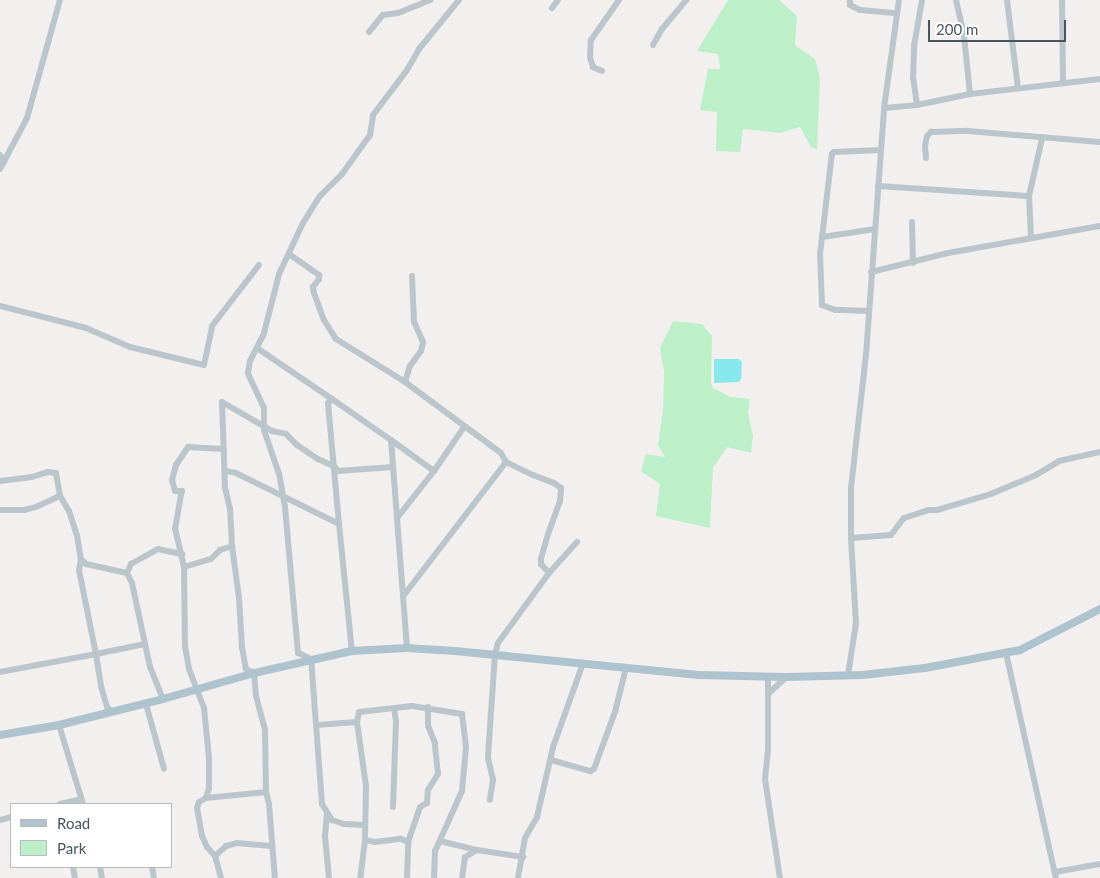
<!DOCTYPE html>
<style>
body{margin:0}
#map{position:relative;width:1100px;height:878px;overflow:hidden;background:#f2efef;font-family:Lato,sans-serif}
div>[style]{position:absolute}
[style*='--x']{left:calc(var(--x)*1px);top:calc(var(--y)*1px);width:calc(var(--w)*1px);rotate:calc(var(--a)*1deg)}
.green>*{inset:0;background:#bdf0c9}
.water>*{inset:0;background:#89e7ee}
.minor>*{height:6px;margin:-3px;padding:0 3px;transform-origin:3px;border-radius:3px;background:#bac6cc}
.major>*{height:8px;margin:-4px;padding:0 4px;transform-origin:4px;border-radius:4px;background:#aec3ce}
span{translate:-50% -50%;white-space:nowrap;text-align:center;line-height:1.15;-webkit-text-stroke:4.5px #fff;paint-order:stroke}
.legend{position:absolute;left:10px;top:803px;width:162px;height:65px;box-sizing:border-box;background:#fff;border:1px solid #b5bbbe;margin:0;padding:6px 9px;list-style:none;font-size:15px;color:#47555d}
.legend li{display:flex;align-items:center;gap:10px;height:25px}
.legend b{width:25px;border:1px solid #b5bbbe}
.scale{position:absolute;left:928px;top:20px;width:138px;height:22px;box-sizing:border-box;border:2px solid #47555d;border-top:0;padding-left:6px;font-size:15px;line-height:18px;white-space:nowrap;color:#47555d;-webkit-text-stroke:4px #fff;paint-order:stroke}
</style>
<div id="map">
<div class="green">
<i style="clip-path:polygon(728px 0,779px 0,797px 16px,795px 45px,815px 59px,820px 78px,817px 149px,811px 147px,800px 127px,780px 133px,743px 129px,740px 152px,716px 151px,717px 112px,700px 110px,708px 69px,720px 69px,718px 54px,697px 51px)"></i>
<i style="clip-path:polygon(673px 321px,702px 324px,712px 336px,711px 383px,713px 388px,730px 397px,750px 399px,748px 412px,753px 436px,751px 453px,727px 447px,713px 468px,710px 528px,656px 516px,660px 484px,641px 471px,646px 454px,665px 457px,658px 445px,663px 410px,664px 372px,660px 348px)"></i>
</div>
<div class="water">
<i style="clip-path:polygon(714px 359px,739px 359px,742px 362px,741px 379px,739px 382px,714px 383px)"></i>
</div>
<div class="minor">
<i style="--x:850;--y:0;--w:5;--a:90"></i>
<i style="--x:850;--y:5;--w:11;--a:27"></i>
<i style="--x:860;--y:10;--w:37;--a:5"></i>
<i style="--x:956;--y:0;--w:37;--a:77"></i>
<i style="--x:964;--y:36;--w:58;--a:84.1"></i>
<i style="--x:1007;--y:0;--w:89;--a:82.9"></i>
<i style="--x:1062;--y:0;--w:82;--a:89.3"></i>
<i style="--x:552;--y:8;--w:10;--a:-53"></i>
<i style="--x:369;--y:32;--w:22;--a:-51"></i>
<i style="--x:383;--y:15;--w:15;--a:-8"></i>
<i style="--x:398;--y:13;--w:35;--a:-22"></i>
<i style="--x:653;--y:45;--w:18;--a:-61"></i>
<i style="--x:662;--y:29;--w:38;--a:-50"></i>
<i style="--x:602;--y:71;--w:10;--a:-156"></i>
<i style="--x:593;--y:67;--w:10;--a:-107"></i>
<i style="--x:590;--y:57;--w:17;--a:-87"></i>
<i style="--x:591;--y:40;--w:49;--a:-55"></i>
<i style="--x:917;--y:105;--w:27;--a:-98"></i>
<i style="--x:913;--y:78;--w:32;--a:-88"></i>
<i style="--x:914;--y:46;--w:47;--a:-80.1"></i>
<i style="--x:884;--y:108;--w:33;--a:-5"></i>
<i style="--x:917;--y:105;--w:54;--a:-11.7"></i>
<i style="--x:970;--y:94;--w:131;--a:-6.6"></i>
<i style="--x:0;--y:155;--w:8;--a:60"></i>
<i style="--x:926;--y:158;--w:12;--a:-95"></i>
<i style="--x:925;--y:146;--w:10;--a:-79"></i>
<i style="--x:927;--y:136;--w:6;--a:-45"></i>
<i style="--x:931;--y:132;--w:37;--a:-2"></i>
<i style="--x:968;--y:131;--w:132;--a:4.8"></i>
<i style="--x:0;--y:169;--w:58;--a:-62.1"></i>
<i style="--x:27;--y:118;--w:123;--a:-74.4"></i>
<i style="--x:878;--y:186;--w:151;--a:3.8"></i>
<i style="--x:912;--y:222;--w:41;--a:88.6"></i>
<i style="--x:822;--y:237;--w:54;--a:-8.6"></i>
<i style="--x:1031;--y:237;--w:41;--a:-92.8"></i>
<i style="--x:1029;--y:196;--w:58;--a:-77.2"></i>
<i style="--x:289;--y:254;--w:37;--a:35"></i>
<i style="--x:319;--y:275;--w:4;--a:90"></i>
<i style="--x:319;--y:279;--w:10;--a:127"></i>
<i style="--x:313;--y:287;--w:6;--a:81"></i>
<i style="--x:314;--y:293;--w:29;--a:70"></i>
<i style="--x:324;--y:320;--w:22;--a:58"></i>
<i style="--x:336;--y:339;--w:81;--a:31.9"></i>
<i style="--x:405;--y:382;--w:119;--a:36.5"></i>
<i style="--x:501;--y:453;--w:10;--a:61"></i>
<i style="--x:506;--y:462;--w:30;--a:26"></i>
<i style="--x:533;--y:475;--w:22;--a:21"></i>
<i style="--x:554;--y:483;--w:9;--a:36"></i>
<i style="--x:561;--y:488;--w:13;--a:94"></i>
<i style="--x:560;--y:501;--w:35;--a:110"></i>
<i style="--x:548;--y:534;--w:26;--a:106"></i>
<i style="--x:541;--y:559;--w:5;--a:90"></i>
<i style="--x:541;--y:564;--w:12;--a:48"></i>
<i style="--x:549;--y:573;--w:87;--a:126.1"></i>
<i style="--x:498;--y:643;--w:11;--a:105"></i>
<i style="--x:495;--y:654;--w:104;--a:93.9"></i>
<i style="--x:488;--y:758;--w:23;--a:77"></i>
<i style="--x:493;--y:780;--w:20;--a:99"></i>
<i style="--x:871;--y:272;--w:79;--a:-13.9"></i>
<i style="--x:948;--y:253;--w:154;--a:-10.1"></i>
<i style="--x:0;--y:306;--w:89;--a:14.3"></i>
<i style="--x:86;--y:328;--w:48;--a:23.4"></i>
<i style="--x:130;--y:347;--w:76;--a:13.7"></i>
<i style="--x:204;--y:365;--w:40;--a:-78"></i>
<i style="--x:212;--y:326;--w:77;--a:-52.4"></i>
<i style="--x:868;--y:311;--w:33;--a:-178"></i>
<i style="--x:835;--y:310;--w:14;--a:-159"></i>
<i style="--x:822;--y:305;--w:51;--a:-92.2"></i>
<i style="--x:820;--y:254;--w:101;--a:-83.2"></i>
<i style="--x:832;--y:154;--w:3;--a:-45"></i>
<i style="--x:834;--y:152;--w:47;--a:-2.4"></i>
<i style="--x:257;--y:348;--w:91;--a:34.2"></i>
<i style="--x:405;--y:382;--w:17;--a:-73"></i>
<i style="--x:410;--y:366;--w:19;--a:-54"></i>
<i style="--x:421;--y:351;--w:9;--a:-77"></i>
<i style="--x:423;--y:342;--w:22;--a:-114"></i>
<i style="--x:414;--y:322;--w:46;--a:-92.5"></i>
<i style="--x:391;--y:440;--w:53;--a:35.8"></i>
<i style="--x:434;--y:471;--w:60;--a:128.2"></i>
<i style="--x:225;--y:471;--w:11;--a:10"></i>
<i style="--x:236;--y:473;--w:115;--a:26.3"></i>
<i style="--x:339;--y:524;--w:128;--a:84.2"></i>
<i style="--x:434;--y:471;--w:53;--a:-55.7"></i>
<i style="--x:0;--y:481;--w:32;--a:-7"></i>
<i style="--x:32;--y:477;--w:16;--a:-18"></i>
<i style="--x:47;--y:472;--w:9;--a:6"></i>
<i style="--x:56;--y:473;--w:23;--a:80"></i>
<i style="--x:60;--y:496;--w:17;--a:59"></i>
<i style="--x:69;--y:511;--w:25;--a:72"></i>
<i style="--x:77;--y:535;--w:24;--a:81"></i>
<i style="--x:81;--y:559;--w:11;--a:100"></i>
<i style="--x:79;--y:570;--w:86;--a:78.6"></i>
<i style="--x:96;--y:654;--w:98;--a:169.4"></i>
<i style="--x:0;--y:510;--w:24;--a:0"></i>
<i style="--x:24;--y:510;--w:12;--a:-14"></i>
<i style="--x:36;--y:507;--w:26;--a:-25"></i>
<i style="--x:339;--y:524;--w:121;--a:-95.2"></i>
<i style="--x:328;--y:403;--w:6;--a:-45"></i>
<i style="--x:332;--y:399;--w:72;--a:34.8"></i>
<i style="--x:391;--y:440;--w:209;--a:85.6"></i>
<i style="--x:851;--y:538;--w:40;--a:-4.3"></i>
<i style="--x:891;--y:535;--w:21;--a:-53"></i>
<i style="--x:904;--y:518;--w:25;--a:-18"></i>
<i style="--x:928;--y:510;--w:9;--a:0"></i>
<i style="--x:937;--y:510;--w:56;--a:-16.5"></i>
<i style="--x:991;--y:494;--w:49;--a:-22.9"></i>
<i style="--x:1036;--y:475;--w:27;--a:-31"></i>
<i style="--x:1059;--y:461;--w:42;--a:-12.4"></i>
<i style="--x:232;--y:546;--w:37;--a:-93"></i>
<i style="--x:230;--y:509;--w:22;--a:-103"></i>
<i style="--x:225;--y:488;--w:86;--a:-92"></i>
<i style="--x:222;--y:402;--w:58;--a:30.1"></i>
<i style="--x:272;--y:431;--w:14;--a:12"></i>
<i style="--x:286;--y:434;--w:16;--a:45"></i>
<i style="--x:297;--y:445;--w:25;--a:34"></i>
<i style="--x:318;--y:459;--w:17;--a:24"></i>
<i style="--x:334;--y:466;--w:6;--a:51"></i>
<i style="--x:338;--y:471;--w:55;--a:-4.2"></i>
<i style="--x:81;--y:559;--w:7;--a:45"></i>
<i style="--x:86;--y:564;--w:42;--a:12.4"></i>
<i style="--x:184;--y:567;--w:39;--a:-103"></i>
<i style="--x:175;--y:529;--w:39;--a:-80"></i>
<i style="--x:182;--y:491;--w:7;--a:180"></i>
<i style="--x:175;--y:491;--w:11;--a:-105"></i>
<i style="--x:172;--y:480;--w:16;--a:-75"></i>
<i style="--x:176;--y:465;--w:22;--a:-56"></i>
<i style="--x:188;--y:447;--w:36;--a:3"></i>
<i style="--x:549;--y:573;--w:42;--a:-47.9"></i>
<i style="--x:404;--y:595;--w:168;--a:-52.5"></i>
<i style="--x:1006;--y:653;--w:230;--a:77.5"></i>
<i style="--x:848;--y:675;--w:53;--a:-81.3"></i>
<i style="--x:856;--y:623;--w:85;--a:-93.4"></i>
<i style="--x:851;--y:538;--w:50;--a:-90"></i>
<i style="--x:851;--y:488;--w:134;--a:-83.6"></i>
<i style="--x:866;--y:355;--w:248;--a:-85.8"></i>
<i style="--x:884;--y:108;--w:109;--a:-82.1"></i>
<i style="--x:768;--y:677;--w:73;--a:90"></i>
<i style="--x:768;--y:750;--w:29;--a:96"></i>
<i style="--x:765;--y:779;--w:100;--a:81.4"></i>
<i style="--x:768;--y:694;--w:25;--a:-43"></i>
<i style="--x:163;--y:699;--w:35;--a:-112"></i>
<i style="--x:150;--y:667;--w:86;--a:-102.1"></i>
<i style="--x:132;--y:583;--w:11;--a:-117"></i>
<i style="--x:127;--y:573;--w:10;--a:-66"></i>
<i style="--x:131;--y:564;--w:31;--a:-29"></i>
<i style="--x:158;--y:549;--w:25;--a:12"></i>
<i style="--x:146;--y:704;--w:67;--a:74.5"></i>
<i style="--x:112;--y:712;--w:7;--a:-135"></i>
<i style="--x:107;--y:707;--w:22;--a:-106"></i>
<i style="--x:101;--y:686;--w:32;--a:-99"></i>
<i style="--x:96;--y:654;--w:50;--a:-11.5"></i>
<i style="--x:357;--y:722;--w:65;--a:82"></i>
<i style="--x:366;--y:786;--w:54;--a:91.1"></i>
<i style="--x:365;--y:840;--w:38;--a:97"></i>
<i style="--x:59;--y:725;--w:83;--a:73.1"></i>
<i style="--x:317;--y:725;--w:40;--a:-4.3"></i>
<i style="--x:357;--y:722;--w:10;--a:-79"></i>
<i style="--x:359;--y:712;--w:53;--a:-6.5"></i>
<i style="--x:412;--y:706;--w:51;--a:9.1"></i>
<i style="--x:462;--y:714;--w:33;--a:83"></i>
<i style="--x:466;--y:747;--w:44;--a:95.2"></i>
<i style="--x:462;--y:791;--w:66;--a:114.2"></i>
<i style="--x:435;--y:851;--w:27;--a:92"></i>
<i style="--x:551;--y:760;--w:41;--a:15.8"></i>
<i style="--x:590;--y:771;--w:4;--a:-27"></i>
<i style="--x:594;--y:769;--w:61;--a:-69.8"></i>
<i style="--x:615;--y:712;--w:45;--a:-76"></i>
<i style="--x:206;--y:798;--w:60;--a:-5.7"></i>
<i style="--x:60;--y:804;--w:22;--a:-13"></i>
<i style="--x:393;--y:807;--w:86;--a:-88"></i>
<i style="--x:396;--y:721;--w:12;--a:-99"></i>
<i style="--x:327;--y:813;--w:24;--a:95"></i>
<i style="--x:325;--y:837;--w:41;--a:84.4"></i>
<i style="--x:0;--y:820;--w:11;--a:-15"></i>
<i style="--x:364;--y:825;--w:20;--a:-177"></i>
<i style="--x:344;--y:824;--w:13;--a:-162"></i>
<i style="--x:332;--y:820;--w:19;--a:-122"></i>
<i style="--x:322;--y:804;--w:145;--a:-94.3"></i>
<i style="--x:311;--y:659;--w:14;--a:-155"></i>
<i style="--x:298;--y:653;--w:147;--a:-95.1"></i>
<i style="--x:285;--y:507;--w:34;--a:-100"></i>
<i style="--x:279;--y:474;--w:46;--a:-108.8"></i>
<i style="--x:264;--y:430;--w:22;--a:-90"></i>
<i style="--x:264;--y:408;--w:38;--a:-115"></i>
<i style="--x:248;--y:373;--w:12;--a:-81"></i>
<i style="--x:250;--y:361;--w:31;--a:-63"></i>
<i style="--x:264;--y:333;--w:61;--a:-75.7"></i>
<i style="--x:279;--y:274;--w:56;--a:-64.8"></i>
<i style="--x:303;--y:223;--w:32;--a:-58"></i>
<i style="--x:320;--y:196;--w:31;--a:-45"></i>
<i style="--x:342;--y:174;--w:48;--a:-54.3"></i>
<i style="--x:370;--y:135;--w:20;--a:-81"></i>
<i style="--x:373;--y:115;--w:56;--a:-52.9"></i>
<i style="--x:407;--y:70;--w:24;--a:-60"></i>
<i style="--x:419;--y:49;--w:63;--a:-50.8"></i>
<i style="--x:365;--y:840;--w:10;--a:11"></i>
<i style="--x:375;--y:842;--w:26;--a:-7"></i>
<i style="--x:401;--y:839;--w:8;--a:23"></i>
<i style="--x:440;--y:841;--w:38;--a:14"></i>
<i style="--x:477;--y:850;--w:47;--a:8.7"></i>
<i style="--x:215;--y:856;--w:15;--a:-42"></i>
<i style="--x:226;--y:846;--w:11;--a:-15"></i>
<i style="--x:237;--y:843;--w:34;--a:5"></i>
<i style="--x:73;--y:867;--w:11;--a:80"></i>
<i style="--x:100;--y:867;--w:11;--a:80"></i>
<i style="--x:152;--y:867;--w:11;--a:80"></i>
<i style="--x:1055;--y:872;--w:46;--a:-10.1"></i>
<i style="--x:221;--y:878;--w:23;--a:-105"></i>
<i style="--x:215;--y:856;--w:12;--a:-132"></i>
<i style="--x:207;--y:847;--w:12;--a:-114"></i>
<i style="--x:202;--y:836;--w:28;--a:-100"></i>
<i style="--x:197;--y:808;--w:6;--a:-72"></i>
<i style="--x:199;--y:802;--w:8;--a:-30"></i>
<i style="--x:206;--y:798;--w:10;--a:-73"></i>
<i style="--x:209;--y:788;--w:30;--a:-90"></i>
<i style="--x:209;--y:758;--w:50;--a:-95.7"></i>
<i style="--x:204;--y:708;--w:42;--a:-111"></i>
<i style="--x:189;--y:669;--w:23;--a:-100"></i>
<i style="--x:185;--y:646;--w:79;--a:-90.7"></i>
<i style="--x:184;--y:567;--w:28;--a:-17"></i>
<i style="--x:211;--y:559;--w:13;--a:-45"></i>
<i style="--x:220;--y:550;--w:13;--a:-18"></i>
<i style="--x:232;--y:546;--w:52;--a:82.3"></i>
<i style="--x:239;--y:598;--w:49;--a:86.5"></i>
<i style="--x:242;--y:647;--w:22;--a:80"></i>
<i style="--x:246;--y:669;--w:9;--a:27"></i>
<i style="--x:254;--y:673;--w:23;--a:85"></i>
<i style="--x:256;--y:696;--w:35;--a:75"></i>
<i style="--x:265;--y:730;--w:62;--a:89.1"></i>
<i style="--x:266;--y:792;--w:12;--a:76"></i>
<i style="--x:269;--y:804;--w:74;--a:85.4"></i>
<i style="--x:407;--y:878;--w:36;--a:-88"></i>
<i style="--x:408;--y:842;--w:37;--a:-71"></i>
<i style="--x:420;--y:807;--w:8;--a:-30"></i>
<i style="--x:427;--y:803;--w:13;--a:-86"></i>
<i style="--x:428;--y:790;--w:19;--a:-58"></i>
<i style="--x:438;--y:774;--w:31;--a:-96"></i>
<i style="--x:435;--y:743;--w:18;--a:-112"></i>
<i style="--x:428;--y:726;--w:19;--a:-90"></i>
<i style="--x:462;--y:878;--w:21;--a:-82"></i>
<i style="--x:465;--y:857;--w:14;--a:-30"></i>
<i style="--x:518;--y:878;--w:41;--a:-80.1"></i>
<i style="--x:525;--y:838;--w:24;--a:-60"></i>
<i style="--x:537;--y:817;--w:72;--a:-77.1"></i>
<i style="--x:553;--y:747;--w:89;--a:-70.3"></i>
</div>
<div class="major">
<i style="--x:0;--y:735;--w:60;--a:-9.6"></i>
<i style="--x:59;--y:725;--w:107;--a:-14"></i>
<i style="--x:163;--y:699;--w:95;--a:-15.9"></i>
<i style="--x:254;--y:673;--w:100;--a:-12.7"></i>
<i style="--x:352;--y:651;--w:55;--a:-3.1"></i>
<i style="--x:407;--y:648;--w:48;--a:3.6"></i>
<i style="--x:455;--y:651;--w:245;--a:5.6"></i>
<i style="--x:699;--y:675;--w:87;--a:1.3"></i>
<i style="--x:786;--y:677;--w:77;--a:-1.5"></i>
<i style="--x:863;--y:675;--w:62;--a:-6.4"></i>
<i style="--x:925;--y:668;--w:97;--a:-10.7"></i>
<i style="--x:1020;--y:650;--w:90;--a:-27.1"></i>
</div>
<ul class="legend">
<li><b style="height:6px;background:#aec3ce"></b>Road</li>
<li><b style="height:14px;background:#bdf0c9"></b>Park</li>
</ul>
<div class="scale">200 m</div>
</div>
